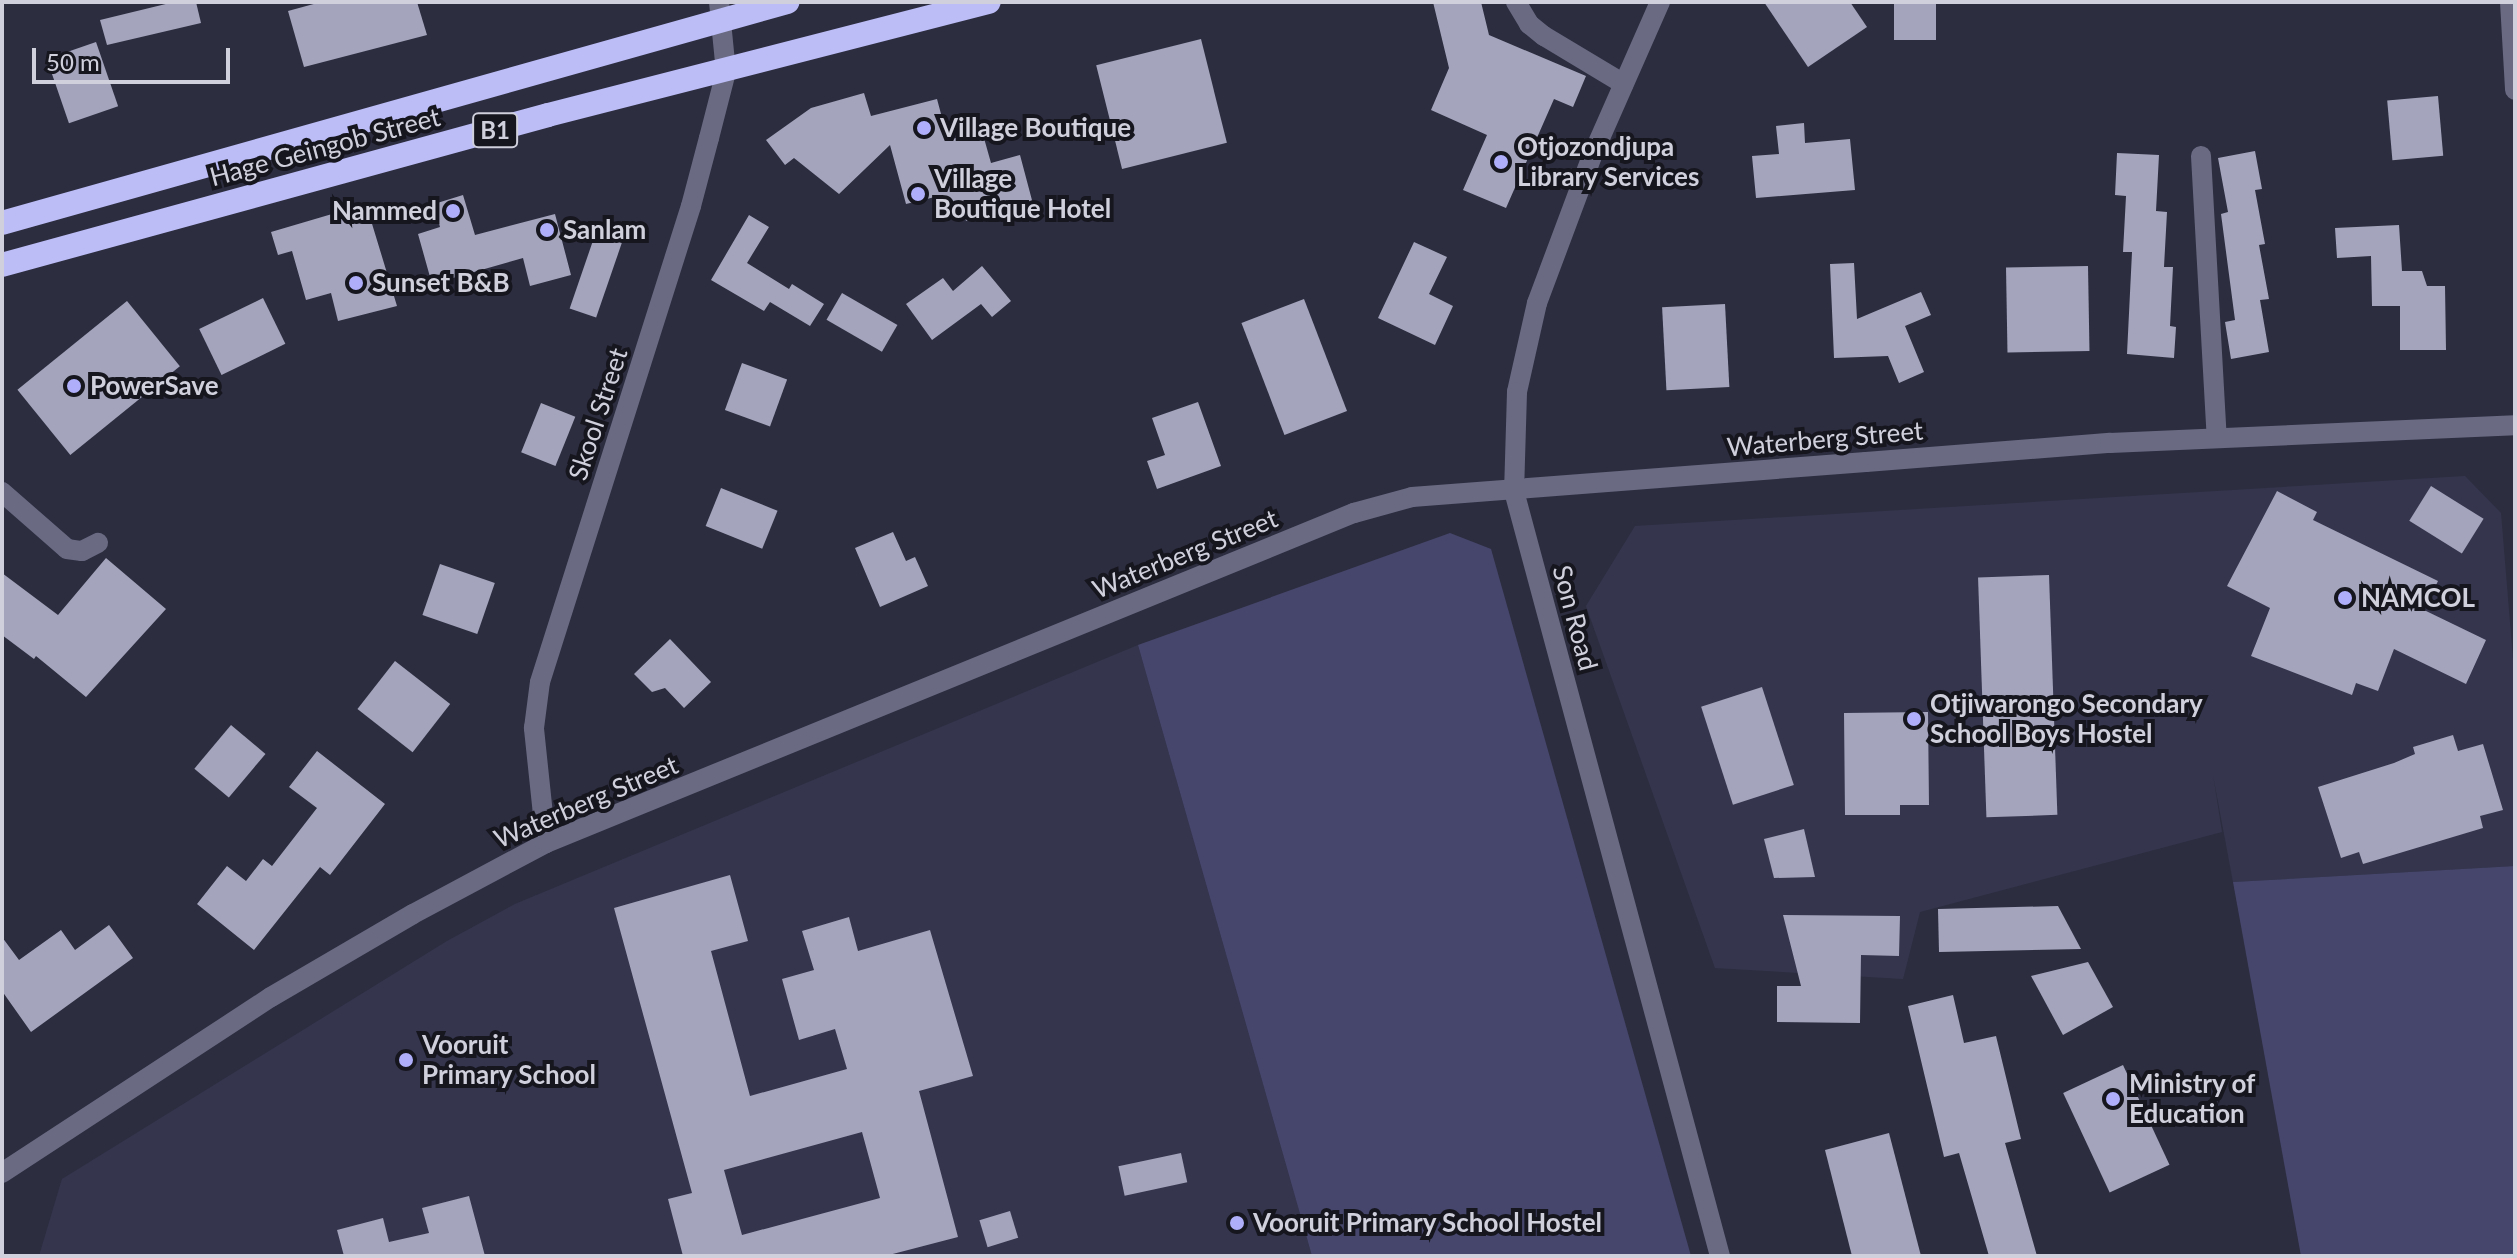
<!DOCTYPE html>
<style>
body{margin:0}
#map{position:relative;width:2517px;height:1258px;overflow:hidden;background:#2d2d40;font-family:Lato,sans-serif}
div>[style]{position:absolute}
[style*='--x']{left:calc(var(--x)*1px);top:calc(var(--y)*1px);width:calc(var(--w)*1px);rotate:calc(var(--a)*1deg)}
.built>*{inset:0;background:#35364e}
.green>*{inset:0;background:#46466c}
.building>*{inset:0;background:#a4a5bc;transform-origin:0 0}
.minor>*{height:20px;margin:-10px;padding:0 10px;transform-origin:10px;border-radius:10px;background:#6a6b83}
.highway>*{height:24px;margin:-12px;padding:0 12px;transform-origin:12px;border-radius:12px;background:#bcbdf7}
.dots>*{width:22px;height:22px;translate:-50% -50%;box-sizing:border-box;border:4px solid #16161f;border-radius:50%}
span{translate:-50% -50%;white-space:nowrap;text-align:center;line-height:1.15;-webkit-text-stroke:8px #16161f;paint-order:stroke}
.shield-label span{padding:2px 6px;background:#16161f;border:2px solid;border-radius:6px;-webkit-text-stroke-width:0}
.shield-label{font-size:24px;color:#cfd0dc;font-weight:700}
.poi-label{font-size:26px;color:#cfd0dc;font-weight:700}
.left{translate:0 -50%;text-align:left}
.right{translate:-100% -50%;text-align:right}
.street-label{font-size:26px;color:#cfd0dc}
.frame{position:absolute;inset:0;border:4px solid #cfd0dc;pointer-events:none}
.scale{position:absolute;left:32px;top:48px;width:198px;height:36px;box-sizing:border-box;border:4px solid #cfd0dc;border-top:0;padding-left:10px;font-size:24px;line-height:28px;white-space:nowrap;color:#cfd0dc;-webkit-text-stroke:6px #16161f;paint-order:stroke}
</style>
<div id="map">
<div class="built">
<i style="clip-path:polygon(2465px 476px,2501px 513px,2515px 684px,2515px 866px,2233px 882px,2213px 775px,2222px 832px,1920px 912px,1903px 979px,1715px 968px,1586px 606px,1635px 526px)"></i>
<i style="clip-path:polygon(1138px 645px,1312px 1256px,39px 1256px,62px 1179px,447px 941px,515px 904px)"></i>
</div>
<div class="green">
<i style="clip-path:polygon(1450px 533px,1491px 549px,1691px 1256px,1312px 1256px,1138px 645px)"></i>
<i style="clip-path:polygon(2515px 866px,2515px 1256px,2301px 1256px,2233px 882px)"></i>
</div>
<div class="building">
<i style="clip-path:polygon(174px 2px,196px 2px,201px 23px,107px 45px,100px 20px)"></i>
<i style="clip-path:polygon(321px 2px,417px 2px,427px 35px,304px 67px,288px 11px)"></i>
<i style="clip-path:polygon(1433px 2px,1481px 2px,1489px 35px,1586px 76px,1573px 107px,1554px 99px,1506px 208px,1463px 190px,1487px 135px,1431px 110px,1449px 68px)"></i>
<i style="clip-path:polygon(1764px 2px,1850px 2px,1867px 27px,1808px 67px)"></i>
<i style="left:1894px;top:2px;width:42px;height:38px"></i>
<i style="left:1201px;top:39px;width:107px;height:108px;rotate:76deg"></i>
<i style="left:96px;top:42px;width:68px;height:52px;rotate:71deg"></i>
<i style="clip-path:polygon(864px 93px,871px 116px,937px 99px,948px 140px,982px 131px,991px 163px,1020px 155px,1033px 204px,966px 221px,962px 204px,942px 209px,939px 196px,906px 204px,890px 145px,839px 194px,794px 158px,785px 165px,766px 140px,811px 108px)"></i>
<i style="left:2438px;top:96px;width:60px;height:51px;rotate:85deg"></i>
<i style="clip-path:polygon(1804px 123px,1805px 143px,1850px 139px,1855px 190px,1756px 198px,1752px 156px,1779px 154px,1776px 126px)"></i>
<i style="clip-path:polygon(2255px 151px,2262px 189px,2255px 190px,2265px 244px,2259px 245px,2269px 299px,2260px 300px,2269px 352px,2231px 359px,2225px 322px,2235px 320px,2221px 214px,2228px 212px,2218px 158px)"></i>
<i style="clip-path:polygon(2117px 153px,2159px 155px,2156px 211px,2167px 212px,2164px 267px,2173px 267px,2170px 326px,2176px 327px,2174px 358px,2127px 354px,2132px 252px,2123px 252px,2126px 196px,2115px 195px)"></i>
<i style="clip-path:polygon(463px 195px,475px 235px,555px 214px,571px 275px,530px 286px,523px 258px,432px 284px,418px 234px,440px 227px,434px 204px)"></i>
<i style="clip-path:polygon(366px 204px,397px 306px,338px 321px,331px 293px,306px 300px,292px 251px,278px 255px,271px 232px)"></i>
<i style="clip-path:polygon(749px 215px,769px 227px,747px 263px,789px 289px,792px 284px,824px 304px,810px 326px,770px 302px,764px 311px,711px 280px)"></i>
<i style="clip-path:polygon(2399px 225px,2402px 271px,2422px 271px,2427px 286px,2445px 286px,2446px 350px,2400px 350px,2400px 306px,2372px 306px,2371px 256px,2337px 258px,2335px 228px)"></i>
<i style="left:597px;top:229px;width:28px;height:84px;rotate:19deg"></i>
<i style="clip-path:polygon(1414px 242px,1447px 257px,1429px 294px,1453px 306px,1435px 345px,1378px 318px)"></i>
<i style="clip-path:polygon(1854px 263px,1857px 319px,1921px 292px,1931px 315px,1905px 326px,1924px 372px,1899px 383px,1888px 356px,1834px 358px,1830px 264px)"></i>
<i style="clip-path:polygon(982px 266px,1011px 301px,992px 317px,981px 304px,932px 340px,906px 304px,943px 278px,953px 291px)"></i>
<i style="left:2088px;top:266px;width:85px;height:82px;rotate:89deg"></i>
<i style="left:842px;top:293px;width:64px;height:31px;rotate:30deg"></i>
<i style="left:263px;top:298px;width:51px;height:71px;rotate:64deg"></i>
<i style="left:1304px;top:299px;width:120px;height:67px;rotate:69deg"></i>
<i style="left:127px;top:301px;width:84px;height:141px;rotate:51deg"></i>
<i style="left:1725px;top:304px;width:83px;height:63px;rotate:87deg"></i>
<i style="left:742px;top:363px;width:48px;height:50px;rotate:20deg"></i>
<i style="clip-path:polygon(1198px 402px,1221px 466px,1157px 489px,1147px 461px,1165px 455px,1152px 418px)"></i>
<i style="left:541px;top:403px;width:37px;height:53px;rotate:22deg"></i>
<i style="left:2431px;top:486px;width:62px;height:41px;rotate:32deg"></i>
<i style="left:721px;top:488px;width:61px;height:41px;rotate:22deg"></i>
<i style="clip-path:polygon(2277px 491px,2317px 512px,2313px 520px,2438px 581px,2424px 610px,2486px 640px,2466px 684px,2394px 649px,2378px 691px,2356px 683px,2352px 695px,2251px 656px,2270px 608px,2227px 586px)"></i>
<i style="clip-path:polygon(893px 532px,906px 561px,915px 557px,928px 586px,880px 607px,855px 548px)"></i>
<i style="clip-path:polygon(106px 558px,166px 609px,86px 697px,36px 656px,34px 659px,2px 635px,2px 573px,58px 615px)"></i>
<i style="left:440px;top:564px;width:58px;height:54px;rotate:19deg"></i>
<i style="left:2049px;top:575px;width:240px;height:71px;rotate:88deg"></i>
<i style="clip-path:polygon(670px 639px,711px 682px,684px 708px,665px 688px,652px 692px,634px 674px)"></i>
<i style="left:395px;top:661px;width:70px;height:61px;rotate:38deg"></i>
<i style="left:1762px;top:687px;width:103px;height:64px;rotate:72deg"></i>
<i style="clip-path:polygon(1928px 712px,1929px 805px,1900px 805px,1900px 815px,1845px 815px,1844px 713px)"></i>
<i style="left:231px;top:725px;width:45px;height:57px;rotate:40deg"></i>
<i style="clip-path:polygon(2453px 735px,2458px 751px,2483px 744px,2503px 810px,2480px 816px,2483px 828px,2363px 864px,2359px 852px,2341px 858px,2318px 787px,2394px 763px,2415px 754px,2413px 747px)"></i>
<i style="clip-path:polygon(317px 751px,385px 804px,330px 875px,320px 867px,254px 950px,197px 904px,227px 866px,246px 881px,263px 859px,272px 866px,317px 808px,289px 787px)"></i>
<i style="clip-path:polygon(1804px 829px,1815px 877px,1774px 878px,1764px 839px)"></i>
<i style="clip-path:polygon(evenodd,730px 875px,748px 941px,711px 951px,750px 1096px,847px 1069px,835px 1029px,799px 1040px,782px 979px,814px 970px,802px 931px,849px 917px,858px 951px,930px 930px,973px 1076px,919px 1091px,958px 1237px,885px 1256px,683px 1256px,668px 1199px,692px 1193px,614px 908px,730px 875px,862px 1132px,880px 1198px,742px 1235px,724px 1170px,862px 1132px)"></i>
<i style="clip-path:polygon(2058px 906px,2081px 949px,1939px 952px,1938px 909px)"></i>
<i style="clip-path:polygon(1783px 915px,1900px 916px,1899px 956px,1861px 955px,1860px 1023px,1777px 1022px,1777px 986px,1801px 986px)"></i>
<i style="clip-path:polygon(109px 925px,133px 958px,31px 1032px,2px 991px,2px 937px,19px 960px,61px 930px,75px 950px)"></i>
<i style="clip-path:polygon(2088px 962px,2113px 1007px,2063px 1035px,2031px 976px)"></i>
<i style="clip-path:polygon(1953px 995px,1964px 1043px,1996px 1036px,2021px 1139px,2005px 1143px,2037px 1256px,1989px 1256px,1959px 1153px,1944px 1157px,1908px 1006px)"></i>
<i style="left:2123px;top:1065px;width:110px;height:66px;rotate:65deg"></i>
<i style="clip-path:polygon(1889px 1133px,1921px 1256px,1852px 1256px,1825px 1150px)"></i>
<i style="left:1181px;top:1153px;width:30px;height:64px;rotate:78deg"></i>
<i style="clip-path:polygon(469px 1196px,485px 1256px,344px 1256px,337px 1230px,383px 1218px,389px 1242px,429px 1233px,422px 1208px)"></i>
<i style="left:1010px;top:1211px;width:28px;height:32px;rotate:73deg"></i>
</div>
<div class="minor">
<i style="--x:1516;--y:2;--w:26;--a:59"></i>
<i style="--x:1529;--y:24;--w:19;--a:39"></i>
<i style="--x:1544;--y:36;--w:93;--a:31"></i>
<i style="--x:1660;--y:2;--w:168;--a:113.8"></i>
<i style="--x:1592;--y:156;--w:157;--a:110.5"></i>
<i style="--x:1537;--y:303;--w:91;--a:102.7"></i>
<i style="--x:1517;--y:392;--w:99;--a:91.7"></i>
<i style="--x:1514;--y:491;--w:792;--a:74.93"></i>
<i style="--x:2510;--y:2;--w:88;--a:86.7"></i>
<i style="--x:2201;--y:156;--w:282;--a:86.8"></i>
<i style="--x:2;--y:492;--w:86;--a:41.2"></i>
<i style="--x:67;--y:549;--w:15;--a:8"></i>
<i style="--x:82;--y:551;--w:18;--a:-27"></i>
<i style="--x:546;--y:843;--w:116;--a:-96"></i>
<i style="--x:534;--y:728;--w:46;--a:-82.6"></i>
<i style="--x:540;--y:682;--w:499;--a:-72.4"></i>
<i style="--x:691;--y:206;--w:70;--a:-75.2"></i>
<i style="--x:709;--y:138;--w:68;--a:-75.6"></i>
<i style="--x:726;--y:72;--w:70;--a:-95.7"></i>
<i style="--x:2;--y:1173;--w:321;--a:-33.2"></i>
<i style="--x:271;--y:997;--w:164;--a:-30.3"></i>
<i style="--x:413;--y:914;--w:151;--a:-28.1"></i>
<i style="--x:546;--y:843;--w:873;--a:-22.22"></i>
<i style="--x:1354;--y:513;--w:60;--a:-15.4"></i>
<i style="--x:1412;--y:497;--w:455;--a:-4.4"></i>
<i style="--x:1866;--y:462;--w:245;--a:-4.5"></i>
<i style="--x:2110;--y:443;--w:405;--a:-2.5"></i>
</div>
<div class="highway">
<i style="--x:2;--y:223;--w:816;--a:-15.72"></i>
<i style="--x:2;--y:265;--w:566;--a:-15.36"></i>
<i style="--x:548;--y:115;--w:455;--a:-14.4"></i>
</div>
<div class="dots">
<i style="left:924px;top:128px;background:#aeaefa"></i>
<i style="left:1501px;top:162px;background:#aeaefa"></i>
<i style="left:918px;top:194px;background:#aeaefa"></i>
<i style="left:453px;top:211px;background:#aeaefa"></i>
<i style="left:547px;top:230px;background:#aeaefa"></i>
<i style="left:356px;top:283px;background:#aeaefa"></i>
<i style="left:74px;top:386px;background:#aeaefa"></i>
<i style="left:2345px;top:598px;background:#aeaefa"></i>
<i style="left:1914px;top:719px;background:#aeaefa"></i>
<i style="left:406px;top:1060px;background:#aeaefa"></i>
<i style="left:2113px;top:1099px;background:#aeaefa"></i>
<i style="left:1237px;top:1223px;background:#aeaefa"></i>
</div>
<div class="shield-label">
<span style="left:495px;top:130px">B1</span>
</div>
<div class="poi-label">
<span class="left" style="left:940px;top:128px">Village Boutique</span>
<span class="left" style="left:1517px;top:162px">Otjozondjupa<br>Library Services</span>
<span class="left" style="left:934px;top:194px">Village<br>Boutique Hotel</span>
<span class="right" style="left:437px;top:211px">Nammed</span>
<span class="left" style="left:563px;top:230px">Sanlam</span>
<span class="left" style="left:372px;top:283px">Sunset B&amp;B</span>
<span class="left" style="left:90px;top:386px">PowerSave</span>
<span class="left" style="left:2361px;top:598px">NAMCOL</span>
<span class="left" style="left:1930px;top:719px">Otjiwarongo Secondary<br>School Boys Hostel</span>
<span class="left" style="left:422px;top:1060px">Vooruit<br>Primary School</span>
<span class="left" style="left:2129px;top:1099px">Ministry of<br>Education</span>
<span class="left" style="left:1253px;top:1223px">Vooruit Primary School Hostel</span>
</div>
<div class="street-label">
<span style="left:325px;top:147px;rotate:-15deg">Hage Geingob Street</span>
<span style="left:598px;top:414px;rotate:-72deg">Skool Street</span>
<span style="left:1825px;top:439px;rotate:-5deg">Waterberg Street</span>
<span style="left:1185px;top:554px;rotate:-22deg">Waterberg Street</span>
<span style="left:1575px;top:618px;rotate:75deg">Son Road</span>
<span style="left:586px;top:802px;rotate:-23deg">Waterberg Street</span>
</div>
<div class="frame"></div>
<div class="scale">50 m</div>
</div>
